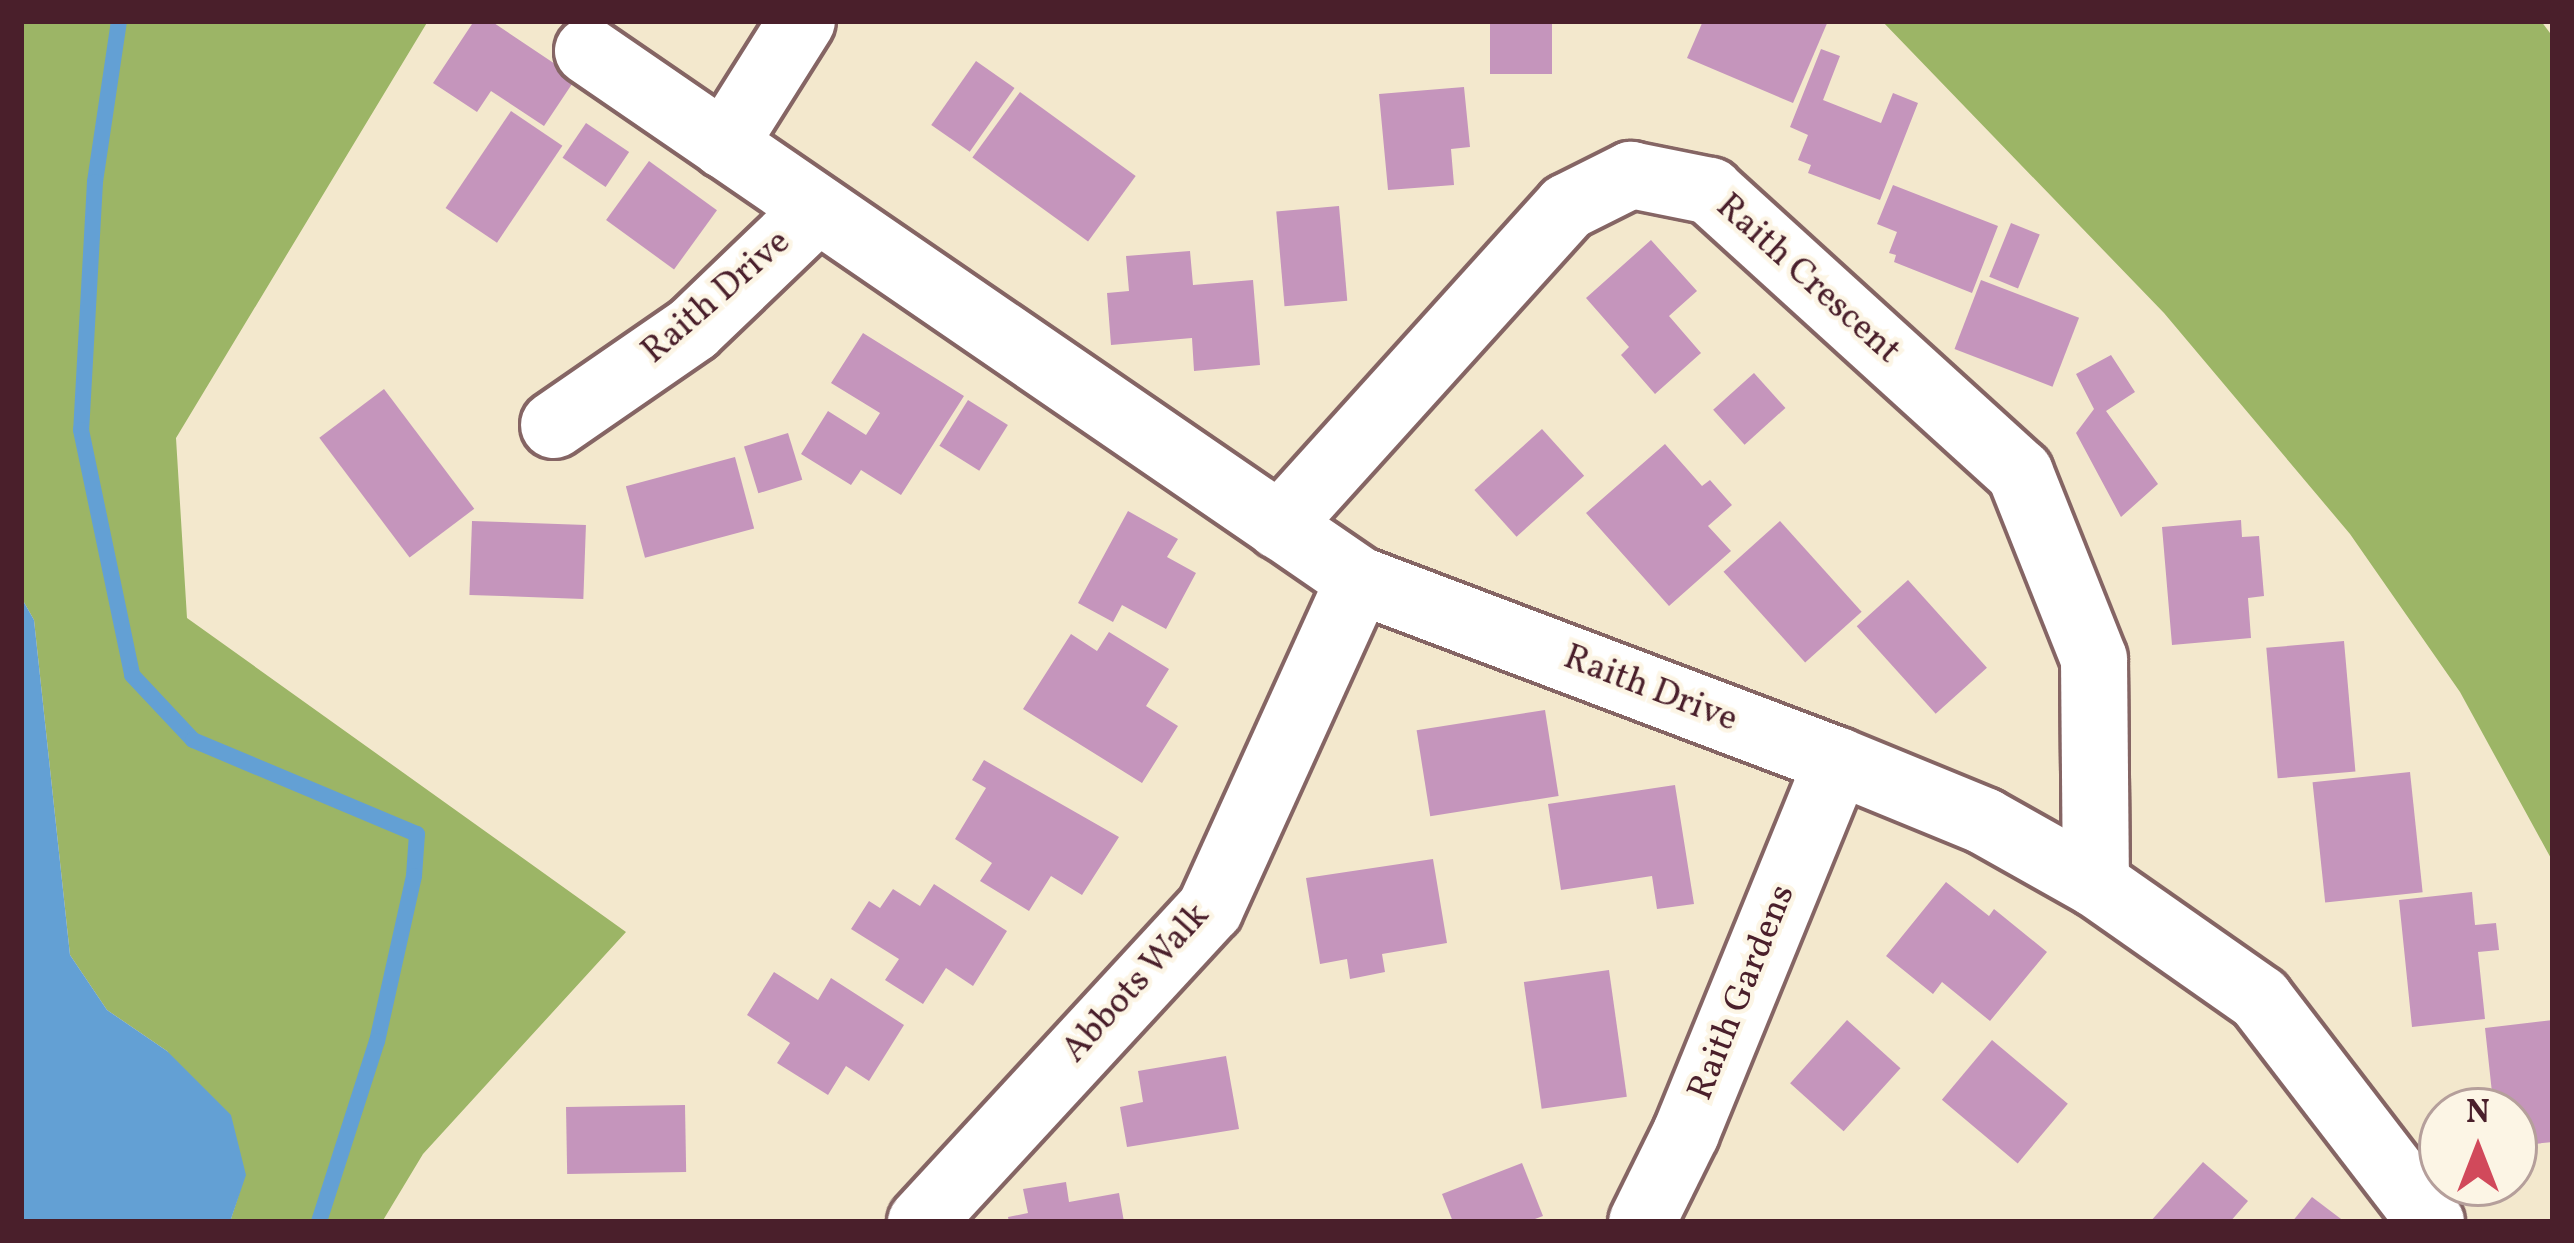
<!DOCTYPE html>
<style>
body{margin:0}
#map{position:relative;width:2574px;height:1243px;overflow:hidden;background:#f3e8cd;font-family:Vollkorn,serif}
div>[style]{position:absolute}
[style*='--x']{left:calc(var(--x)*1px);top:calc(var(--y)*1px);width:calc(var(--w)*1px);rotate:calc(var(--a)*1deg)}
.forest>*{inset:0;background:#9cb566}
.water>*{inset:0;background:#63a0d4}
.stream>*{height:16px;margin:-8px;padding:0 8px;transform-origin:8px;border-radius:8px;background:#63a0d4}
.building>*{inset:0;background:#c595bc;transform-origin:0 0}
.roads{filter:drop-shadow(3px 0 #856564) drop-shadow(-3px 0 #856564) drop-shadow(0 3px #856564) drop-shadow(0 -3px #856564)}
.minor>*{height:66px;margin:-33px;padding:0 33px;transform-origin:33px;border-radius:33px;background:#fff}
span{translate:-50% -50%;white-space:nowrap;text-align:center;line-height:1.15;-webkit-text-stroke:9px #fcf5e5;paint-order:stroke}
.street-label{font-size:36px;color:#4a1f2b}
.frame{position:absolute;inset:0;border:24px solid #4a1f2b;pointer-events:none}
.north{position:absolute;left:2418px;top:1087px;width:120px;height:120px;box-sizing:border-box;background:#fcf5e5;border:3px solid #b59f9b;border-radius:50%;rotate:0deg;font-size:33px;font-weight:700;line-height:48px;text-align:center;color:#4a1f2b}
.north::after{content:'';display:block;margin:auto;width:42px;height:54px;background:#d1495b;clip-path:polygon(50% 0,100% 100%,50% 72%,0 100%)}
</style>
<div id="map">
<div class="forest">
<i style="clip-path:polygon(21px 21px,428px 21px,176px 438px,187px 618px,626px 932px,423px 1154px,382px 1222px,230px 1222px,245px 1175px,167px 1051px,107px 1010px,70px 955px,34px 620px,21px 597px)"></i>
<i style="clip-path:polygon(1882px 21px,2541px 21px,2553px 37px,2553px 862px,2460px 692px,2350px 534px,2164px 313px)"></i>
</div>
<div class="water">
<i style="clip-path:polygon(21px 597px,34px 620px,70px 955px,107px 1010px,167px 1051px,231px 1115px,246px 1175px,230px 1222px,21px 1222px)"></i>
</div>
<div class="stream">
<i style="--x:119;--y:21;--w:163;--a:98.5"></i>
<i style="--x:95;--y:182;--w:248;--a:93.2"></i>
<i style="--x:81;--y:430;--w:250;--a:78.2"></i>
<i style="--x:132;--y:675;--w:89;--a:46.8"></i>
<i style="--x:193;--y:740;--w:243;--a:22.8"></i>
<i style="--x:417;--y:834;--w:42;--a:94.1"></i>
<i style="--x:414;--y:876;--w:169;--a:102.6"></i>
<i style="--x:377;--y:1041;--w:190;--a:107.8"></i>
</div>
<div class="building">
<i style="clip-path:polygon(474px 21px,491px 21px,576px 78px,544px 126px,491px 91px,477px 112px,433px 83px)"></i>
<i style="left:1490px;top:21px;width:62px;height:53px"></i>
<i style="clip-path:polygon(1703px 21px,1828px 21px,1793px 103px,1687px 58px)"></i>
<i style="clip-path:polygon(1821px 49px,1840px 56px,1823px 100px,1881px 123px,1893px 93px,1918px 103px,1880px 200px,1808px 173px,1811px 165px,1798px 160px,1808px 135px,1790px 127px)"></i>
<i style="left:976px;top:61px;width:47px;height:78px;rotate:35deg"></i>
<i style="clip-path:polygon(1464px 87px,1470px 147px,1451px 149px,1454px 185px,1388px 190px,1379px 94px)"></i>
<i style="left:1020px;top:92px;width:143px;height:81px;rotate:36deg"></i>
<i style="left:511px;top:111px;width:62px;height:117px;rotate:34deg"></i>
<i style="left:586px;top:123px;width:52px;height:42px;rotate:34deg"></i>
<i style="left:649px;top:161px;width:84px;height:73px;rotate:36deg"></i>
<i style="clip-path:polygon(1893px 185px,1998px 226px,1972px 293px,1894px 262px,1896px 255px,1889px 253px,1897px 232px,1877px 224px)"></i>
<i style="left:1339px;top:206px;width:95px;height:63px;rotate:85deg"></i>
<i style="left:2011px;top:223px;width:31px;height:58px;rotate:22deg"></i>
<i style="clip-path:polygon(1651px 240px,1697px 291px,1669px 316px,1701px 353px,1655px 394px,1621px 355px,1629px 347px,1586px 298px)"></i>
<i style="clip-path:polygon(1190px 251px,1193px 285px,1253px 280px,1260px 365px,1194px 371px,1192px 338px,1111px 345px,1107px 293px,1129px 291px,1126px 256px)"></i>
<i style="left:1981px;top:280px;width:105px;height:74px;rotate:21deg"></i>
<i style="clip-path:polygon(863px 333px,964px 396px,901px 495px,861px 470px,851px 485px,801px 454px,828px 411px,866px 435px,880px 413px,831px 383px)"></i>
<i style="clip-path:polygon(2111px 355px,2135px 392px,2106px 411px,2158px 484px,2121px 517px,2076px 433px,2094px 409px,2076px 374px)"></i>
<i style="left:1754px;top:373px;width:47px;height:55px;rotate:48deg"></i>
<i style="left:384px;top:389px;width:150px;height:81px;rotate:53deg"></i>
<i style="left:968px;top:400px;width:47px;height:54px;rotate:32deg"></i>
<i style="left:1542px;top:429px;width:63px;height:91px;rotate:48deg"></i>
<i style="left:788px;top:433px;width:49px;height:46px;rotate:73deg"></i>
<i style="clip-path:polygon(1665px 444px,1702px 486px,1710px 480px,1732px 505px,1708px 526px,1731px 551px,1669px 606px,1586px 513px)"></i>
<i style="left:735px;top:457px;width:74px;height:113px;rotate:75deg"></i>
<i style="clip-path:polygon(1128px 511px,1178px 539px,1167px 557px,1196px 573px,1166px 629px,1122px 605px,1113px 622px,1078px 603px)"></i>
<i style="clip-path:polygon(2241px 520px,2242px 537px,2259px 536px,2264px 596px,2248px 598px,2251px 638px,2172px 645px,2162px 527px)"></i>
<i style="left:472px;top:521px;width:114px;height:74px;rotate:2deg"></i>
<i style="left:1780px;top:521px;width:122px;height:76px;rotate:48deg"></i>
<i style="left:1908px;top:580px;width:118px;height:69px;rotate:48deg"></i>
<i style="clip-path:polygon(1109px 632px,1169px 669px,1146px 706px,1178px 726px,1142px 783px,1023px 709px,1071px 634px,1097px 651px)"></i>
<i style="left:2344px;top:641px;width:131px;height:78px;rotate:85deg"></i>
<i style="left:1545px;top:710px;width:87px;height:130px;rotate:81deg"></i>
<i style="clip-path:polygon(984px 760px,1119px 837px,1082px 895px,1051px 876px,1029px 911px,980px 881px,992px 863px,955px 839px,986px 788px,972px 780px)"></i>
<i style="left:2410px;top:772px;width:121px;height:98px;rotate:84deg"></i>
<i style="clip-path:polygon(1675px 785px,1694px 904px,1657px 909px,1652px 876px,1561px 890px,1548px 804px)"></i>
<i style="clip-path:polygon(1433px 859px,1447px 943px,1382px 954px,1385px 972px,1350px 979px,1347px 959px,1320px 964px,1306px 878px)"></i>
<i style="clip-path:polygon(1946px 882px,1989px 916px,1994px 909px,2047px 952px,1990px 1021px,1942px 982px,1933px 994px,1886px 956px)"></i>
<i style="clip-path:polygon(934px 884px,1007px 931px,973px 986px,946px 968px,923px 1004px,885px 980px,899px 959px,851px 929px,869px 901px,880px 908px,893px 889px,920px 906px)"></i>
<i style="clip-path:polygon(2472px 892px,2475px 925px,2496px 923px,2499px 950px,2478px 952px,2485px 1019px,2412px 1027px,2399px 900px)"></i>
<i style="left:1609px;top:970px;width:128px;height:86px;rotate:82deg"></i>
<i style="clip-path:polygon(774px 972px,818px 1000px,831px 978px,904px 1025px,869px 1081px,846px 1066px,828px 1095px,777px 1063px,790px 1043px,747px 1015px)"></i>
<i style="left:1847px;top:1020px;width:72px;height:85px;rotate:42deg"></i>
<i style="clip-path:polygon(2553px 1020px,2553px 1142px,2514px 1146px,2514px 1111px,2494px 1111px,2485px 1028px)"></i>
<i style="left:1992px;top:1040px;width:99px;height:78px;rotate:40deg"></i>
<i style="clip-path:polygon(1226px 1056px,1239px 1129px,1127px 1147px,1120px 1107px,1143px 1102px,1138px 1071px)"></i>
<i style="left:685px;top:1105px;width:67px;height:119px;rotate:89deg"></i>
<i style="clip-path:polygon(2203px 1162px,2248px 1201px,2230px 1222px,2150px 1222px)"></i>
<i style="clip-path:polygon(1522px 1163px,1543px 1216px,1527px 1222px,1453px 1222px,1442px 1194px)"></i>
<i style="clip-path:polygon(1066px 1182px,1069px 1202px,1119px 1193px,1124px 1222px,1009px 1222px,1008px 1217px,1028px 1213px,1023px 1189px)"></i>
<i style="clip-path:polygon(2312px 1197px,2345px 1222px,2292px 1222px)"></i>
</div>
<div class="roads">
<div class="minor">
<i style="--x:588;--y:51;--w:935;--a:34.45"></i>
<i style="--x:1359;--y:580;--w:512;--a:20.7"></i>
<i style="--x:1838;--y:761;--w:158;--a:22.3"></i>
<i style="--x:1984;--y:821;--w:129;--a:29.4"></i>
<i style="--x:2096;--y:884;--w:200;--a:35"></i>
<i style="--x:2260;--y:999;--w:281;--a:52.5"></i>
<i style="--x:724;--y:145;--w:146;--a:-57.8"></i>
<i style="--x:554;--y:425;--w:169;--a:-34.6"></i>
<i style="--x:693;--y:329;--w:173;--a:-43.8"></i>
<i style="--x:1279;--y:526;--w:430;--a:-47.9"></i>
<i style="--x:1567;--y:207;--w:72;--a:-26.6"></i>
<i style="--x:1631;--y:175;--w:81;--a:11.4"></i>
<i style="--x:1710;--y:191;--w:419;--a:42.3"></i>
<i style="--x:2020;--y:473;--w:200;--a:68.3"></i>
<i style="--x:2094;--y:659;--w:225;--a:89.5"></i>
<i style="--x:921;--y:1222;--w:426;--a:-47.3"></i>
<i style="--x:1210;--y:909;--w:361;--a:-65.6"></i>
<i style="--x:1642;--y:1222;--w:99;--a:-63.7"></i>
<i style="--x:1686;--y:1133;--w:402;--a:-67.8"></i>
</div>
</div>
<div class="street-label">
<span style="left:1807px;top:280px;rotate:42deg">Raith Crescent</span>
<span style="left:717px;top:298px;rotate:-41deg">Raith Drive</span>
<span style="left:1650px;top:690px;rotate:21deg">Raith Drive</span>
<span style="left:1137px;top:984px;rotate:-48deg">Abbots Walk</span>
<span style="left:1743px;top:993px;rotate:-68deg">Raith Gardens</span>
</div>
<div class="frame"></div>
<div class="north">N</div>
</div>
